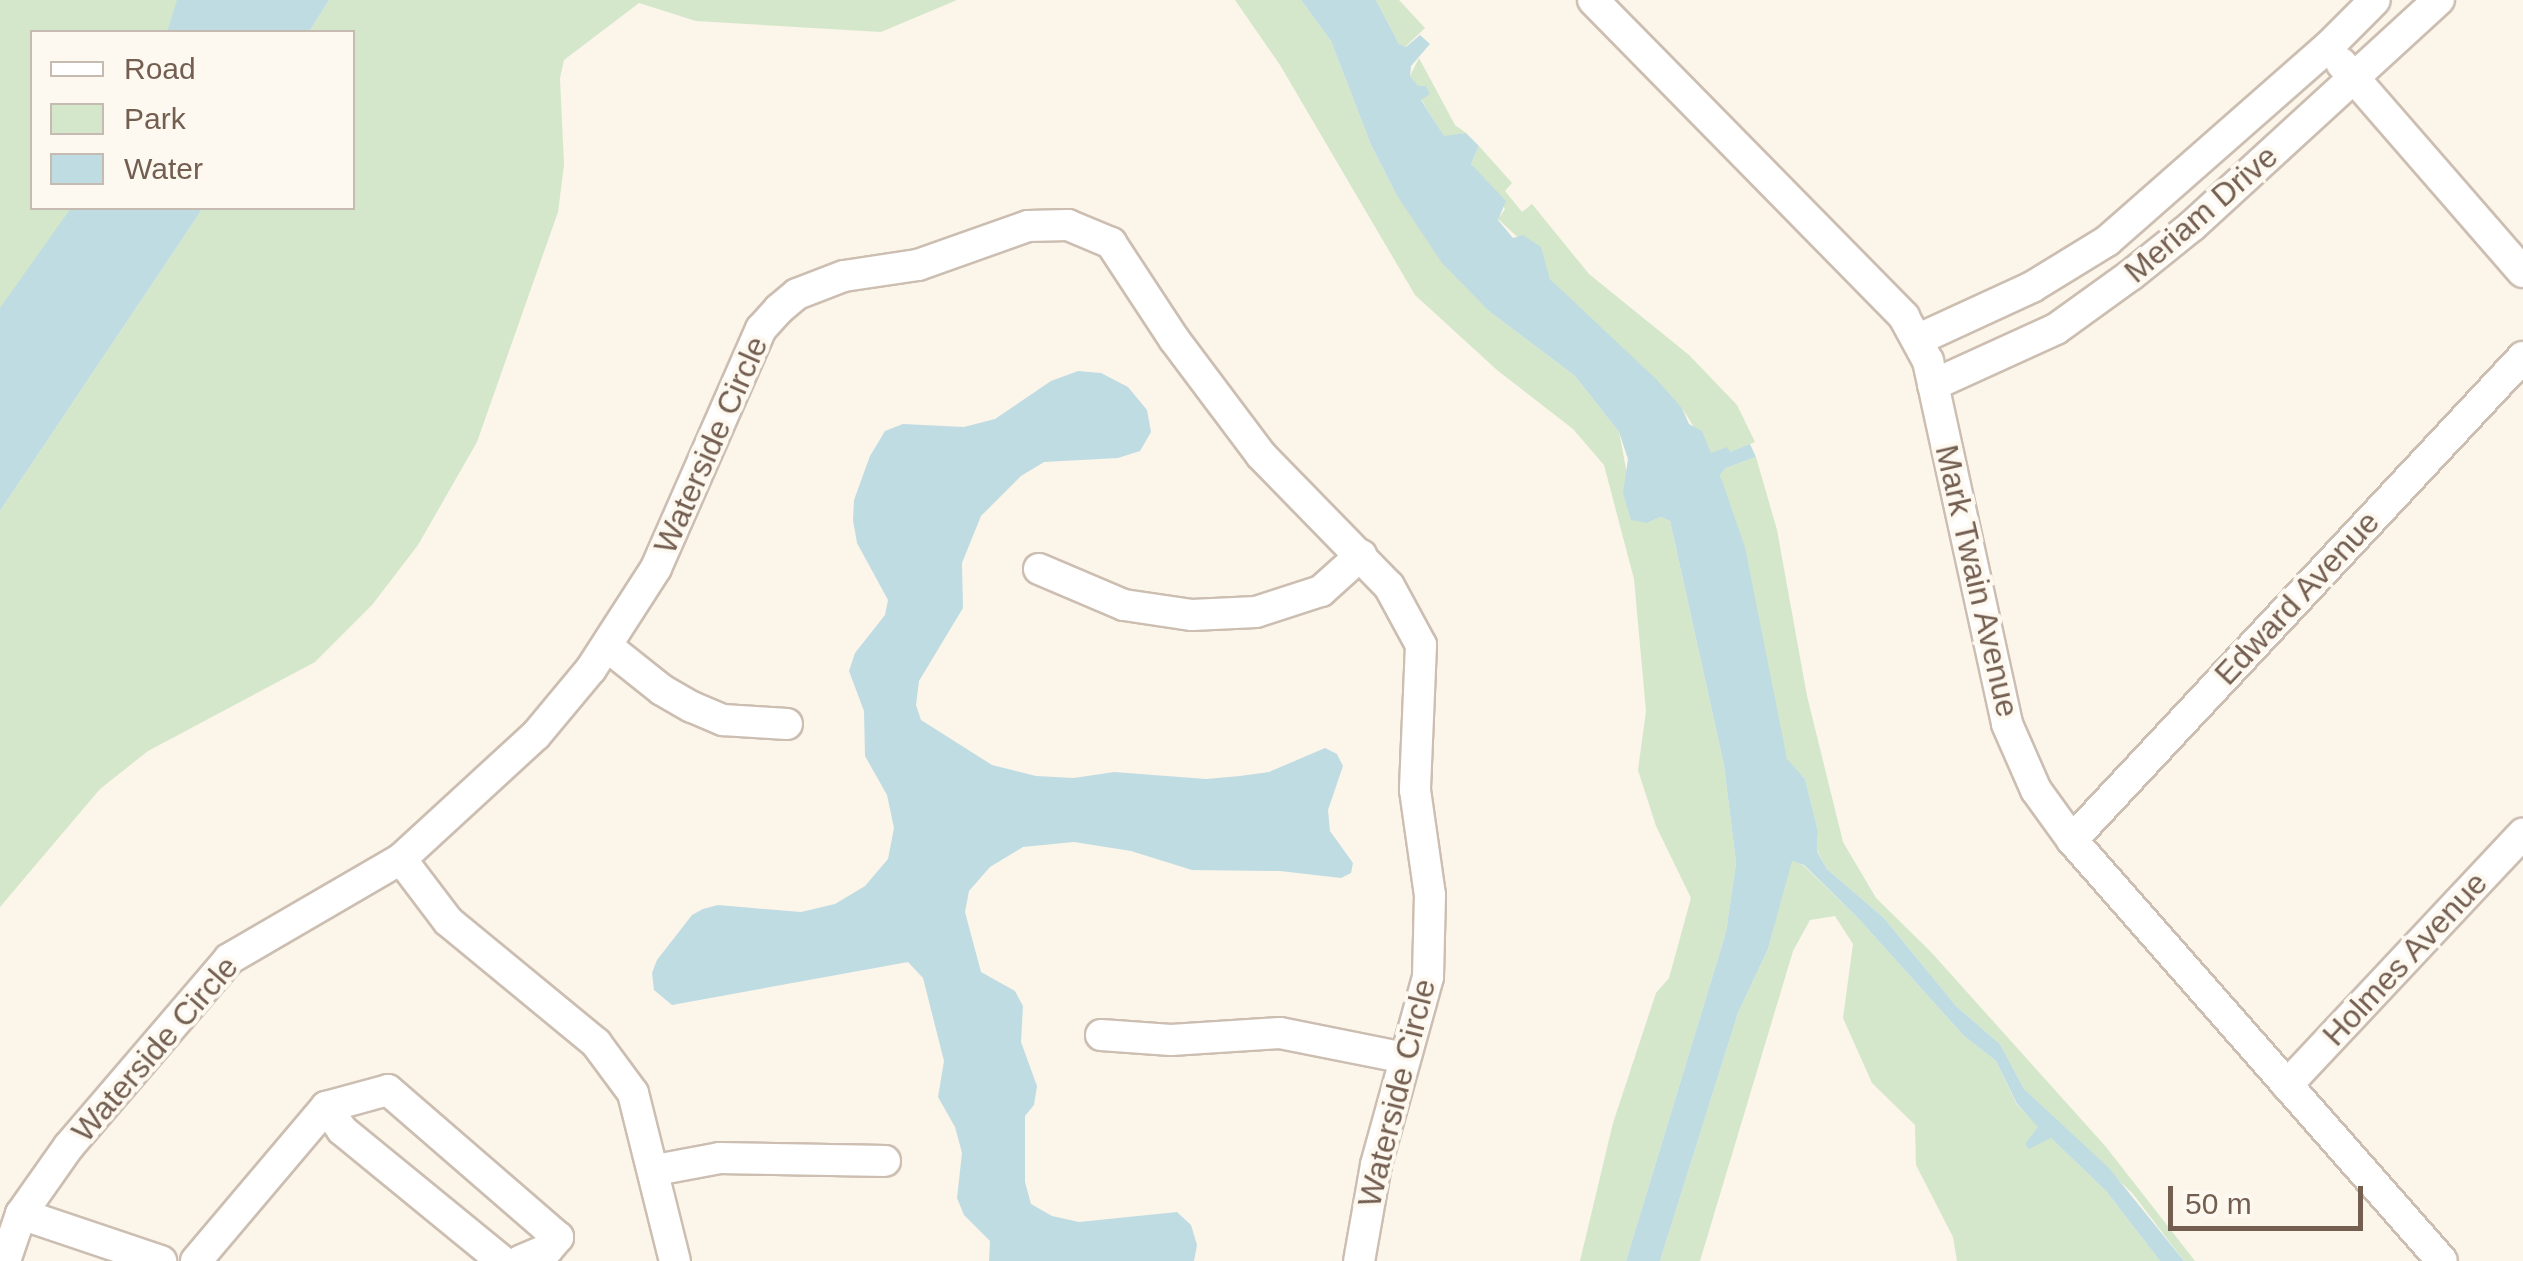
<!DOCTYPE html>
<style>
body{margin:0}
#map{position:relative;width:2523px;height:1261px;overflow:hidden;background:#fbf5ea;font-family:Helvetica,sans-serif}
div>[style]{position:absolute}
[style*='--x']{left:calc(var(--x)*1px);top:calc(var(--y)*1px);width:calc(var(--w)*1px);rotate:calc(var(--a)*1deg)}
.green>*{inset:0;background:#d4e7ca}
.water>*{inset:0;background:#c0dce3}
.roads{filter:drop-shadow(2px 0 #ccbeb1) drop-shadow(-2px 0 #ccbeb1) drop-shadow(0 2px #ccbeb1) drop-shadow(0 -2px #ccbeb1)}
.minor>*{height:30px;margin:-15px;padding:0 15px;transform-origin:15px;border-radius:15px;background:#fff}
span{translate:-50% -50%;white-space:nowrap;text-align:center;line-height:1.15;-webkit-text-stroke:8px #fdf9f1;paint-order:stroke}
.street-label{font-size:32px;color:#735e50}
.legend{position:absolute;left:30px;top:30px;width:325px;height:180px;box-sizing:border-box;background:#fdf9f1;border:2px solid #c6bbb1;margin:0;padding:12px 18px;list-style:none;font-size:30px;color:#735e50}
.legend li{display:flex;align-items:center;gap:20px;height:50px}
.legend b{width:50px;border:2px solid #c6bbb1}
.scale{position:absolute;left:2168px;top:1186px;width:195px;height:45px;box-sizing:border-box;border:5px solid #735e50;border-top:0;padding-left:12px;font-size:30px;line-height:35px;white-space:nowrap;color:#735e50;-webkit-text-stroke:8px #fdf9f1;paint-order:stroke}
</style>
<div id="map">
<div class="green">
<i style="clip-path:polygon(0 0,239px 0,223px 32px,32px 32px,32px 208px,138px 208px,0 435px)"></i>
<i style="clip-path:polygon(329px 0,957px 0,881px 32px,696px 21px,639px 3px,564px 60px,560px 78px,564px 165px,558px 212px,477px 442px,418px 545px,372px 605px,315px 662px,148px 751px,100px 789px,0 907px,0 511px,203px 208px,352px 208px,352px 32px,309px 32px)"></i>
<i style="clip-path:polygon(1235px 0,1301px 0,1331px 41px,1371px 145px,1396px 194px,1490px 312px,1575px 376px,1619px 432px,1627px 474px,1647px 523px,1661px 517px,1670px 521px,1724px 765px,1736px 863px,1726px 932px,1626px 1261px,1580px 1261px,1613px 1123px,1656px 993px,1669px 978px,1691px 898px,1656px 826px,1638px 770px,1646px 711px,1634px 579px,1604px 465px,1573px 429px,1497px 370px,1415px 295px,1280px 65px)"></i>
<i style="clip-path:polygon(1376px 0,1399px 0,1425px 28px,1405px 47px,1399px 44px)"></i>
<i style="clip-path:polygon(1419px 58px,1455px 125px,1466px 133px,1444px 137px,1421px 99px,1429px 94px,1426px 87px,1418px 87px,1410px 76px)"></i>
<i style="clip-path:polygon(1479px 146px,1512px 183px,1505px 191px,1522px 212px,1532px 204px,1589px 274px,1689px 355px,1737px 405px,1755px 442px,1729px 453px,1711px 454px,1682px 408px,1550px 279px,1542px 260px,1498px 219px,1505px 209px,1471px 164px)"></i>
<i style="clip-path:polygon(1756px 457px,1777px 530px,1807px 696px,1843px 842px,1876px 898px,1931px 952px,2106px 1147px,2195px 1261px,2184px 1261px,2133px 1194px,2024px 1089px,2000px 1044px,1956px 1006px,1884px 918px,1827px 869px,1817px 850px,1818px 831px,1805px 779px,1787px 760px,1720px 475px,1726px 468px)"></i>
<i style="clip-path:polygon(1791px 860px,1803px 865px,1857px 917px,1964px 1036px,1996px 1061px,2017px 1105px,2106px 1191px,2160px 1261px,1957px 1261px,1953px 1237px,1916px 1165px,1915px 1125px,1872px 1083px,1843px 1018px,1853px 944px,1835px 916px,1810px 920px,1793px 951px,1700px 1261px,1660px 1261px,1738px 1013px,1768px 949px)"></i>
</div>
<div class="water">
<i style="clip-path:polygon(177px 0,329px 0,309px 32px,167px 32px)"></i>
<i style="clip-path:polygon(1301px 0,1376px 0,1399px 44px,1406px 47px,1420px 35px,1430px 44px,1411px 66px,1410px 76px,1418px 86px,1426px 86px,1430px 94px,1421px 100px,1444px 136px,1466px 133px,1479px 146px,1471px 164px,1506px 201px,1498px 220px,1513px 238px,1523px 235px,1541px 247px,1550px 279px,1656px 379px,1682px 408px,1689px 424px,1702px 431px,1711px 453px,1727px 447px,1730px 452px,1750px 444px,1756px 457px,1726px 468px,1720px 475px,1745px 547px,1787px 759px,1805px 779px,1818px 831px,1817px 851px,1827px 869px,1884px 918px,1956px 1006px,2000px 1044px,2024px 1089px,2109px 1168px,2184px 1261px,2160px 1261px,2106px 1191px,2051px 1138px,2029px 1149px,2025px 1144px,2038px 1127px,2017px 1104px,1996px 1061px,1964px 1036px,1857px 917px,1804px 865px,1792px 861px,1768px 949px,1738px 1013px,1660px 1261px,1626px 1261px,1726px 932px,1736px 863px,1724px 765px,1670px 521px,1661px 517px,1647px 523px,1631px 520px,1623px 493px,1628px 459px,1619px 432px,1575px 376px,1490px 312px,1442px 263px,1396px 194px,1371px 145px,1331px 41px)"></i>
<i style="clip-path:polygon(71px 208px,203px 208px,0 511px,0 308px)"></i>
<i style="clip-path:polygon(1078px 371px,1101px 373px,1128px 387px,1147px 410px,1151px 432px,1140px 451px,1118px 458px,1044px 462px,1021px 476px,981px 516px,962px 563px,963px 608px,919px 681px,916px 705px,921px 720px,992px 765px,1036px 776px,1074px 778px,1114px 772px,1206px 779px,1240px 776px,1269px 772px,1325px 748px,1337px 754px,1343px 766px,1328px 810px,1330px 831px,1353px 863px,1351px 873px,1341px 878px,1280px 871px,1192px 870px,1131px 851px,1074px 842px,1023px 847px,990px 867px,969px 891px,965px 912px,981px 972px,1015px 991px,1023px 1006px,1021px 1042px,1037px 1086px,1034px 1105px,1025px 1116px,1025px 1182px,1031px 1204px,1052px 1216px,1079px 1222px,1177px 1212px,1191px 1225px,1197px 1245px,1194px 1261px,989px 1261px,990px 1241px,964px 1215px,957px 1198px,962px 1153px,955px 1127px,938px 1097px,944px 1061px,923px 978px,908px 962px,672px 1005px,654px 990px,652px 973px,657px 960px,692px 915px,703px 909px,718px 905px,801px 912px,835px 904px,865px 886px,888px 859px,894px 828px,887px 795px,865px 756px,864px 711px,849px 671px,855px 653px,885px 615px,888px 600px,857px 543px,853px 520px,854px 500px,870px 456px,885px 431px,903px 424px,964px 427px,995px 419px,1051px 381px)"></i>
</div>
<div class="roads">
<div class="minor">
<i style="--x:1593;--y:0;--w:444;--a:45.5"></i>
<i style="--x:1904;--y:317;--w:50;--a:61.4"></i>
<i style="--x:1928;--y:361;--w:371;--a:77.7"></i>
<i style="--x:2007;--y:724;--w:72;--a:66.3"></i>
<i style="--x:2036;--y:790;--w:62;--a:54.2"></i>
<i style="--x:2072;--y:840;--w:560;--a:48.69"></i>
<i style="--x:2341;--y:63;--w:277;--a:49"></i>
<i style="--x:1917;--y:340;--w:127;--a:-24.7"></i>
<i style="--x:2032;--y:287;--w:88;--a:-31.5"></i>
<i style="--x:2107;--y:241;--w:294;--a:-41.3"></i>
<i style="--x:2328;--y:47;--w:66;--a:-45"></i>
<i style="--x:1933;--y:385;--w:135;--a:-24.5"></i>
<i style="--x:2056;--y:329;--w:92;--a:-35.8"></i>
<i style="--x:2131;--y:275;--w:78;--a:-38.8"></i>
<i style="--x:2192;--y:226;--w:335;--a:-42.5"></i>
<i style="--x:1039;--y:569;--w:92;--a:23"></i>
<i style="--x:1124;--y:605;--w:69;--a:8.4"></i>
<i style="--x:1192;--y:615;--w:64;--a:-2.7"></i>
<i style="--x:1256;--y:612;--w:68;--a:-17.9"></i>
<i style="--x:1321;--y:591;--w:54;--a:-42"></i>
<i style="--x:608;--y:647;--w:69;--a:38.5"></i>
<i style="--x:662;--y:690;--w:34;--a:30"></i>
<i style="--x:692;--y:707;--w:34;--a:23"></i>
<i style="--x:723;--y:720;--w:64;--a:3.6"></i>
<i style="--x:2072;--y:840;--w:661;--a:-46.96"></i>
<i style="--x:401;--y:859;--w:78;--a:52.8"></i>
<i style="--x:448;--y:921;--w:192;--a:39.5"></i>
<i style="--x:596;--y:1043;--w:62;--a:53.5"></i>
<i style="--x:633;--y:1093;--w:173;--a:76"></i>
<i style="--x:1101;--y:1035;--w:70;--a:4.1"></i>
<i style="--x:1171;--y:1040;--w:109;--a:-3.7"></i>
<i style="--x:1280;--y:1033;--w:127;--a:11.3"></i>
<i style="--x:2287;--y:1085;--w:345;--a:-46.8"></i>
<i style="--x:326;--y:1107;--w:28;--a:55"></i>
<i style="--x:342;--y:1130;--w:207;--a:39.3"></i>
<i style="--x:656;--y:1170;--w:65;--a:-10.6"></i>
<i style="--x:720;--y:1158;--w:165;--a:1"></i>
<i style="--x:21;--y:1214;--w:148;--a:18.6"></i>
<i style="--x:5;--y:1261;--w:50;--a:-71.2"></i>
<i style="--x:21;--y:1214;--w:83;--a:-54.8"></i>
<i style="--x:69;--y:1146;--w:246;--a:-49.4"></i>
<i style="--x:229;--y:959;--w:199;--a:-30.2"></i>
<i style="--x:401;--y:859;--w:183;--a:-42.6"></i>
<i style="--x:536;--y:735;--w:86;--a:-50.2"></i>
<i style="--x:591;--y:669;--w:120;--a:-57.2"></i>
<i style="--x:656;--y:568;--w:261;--a:-66.3"></i>
<i style="--x:761;--y:329;--w:27;--a:-48"></i>
<i style="--x:779;--y:309;--w:23;--a:-40"></i>
<i style="--x:797;--y:294;--w:50;--a:-21"></i>
<i style="--x:844;--y:276;--w:75;--a:-8.5"></i>
<i style="--x:918;--y:265;--w:117;--a:-19.5"></i>
<i style="--x:1028;--y:226;--w:40;--a:-1.4"></i>
<i style="--x:1068;--y:225;--w:47;--a:22.7"></i>
<i style="--x:1111;--y:243;--w:115;--a:56.7"></i>
<i style="--x:1174;--y:339;--w:145;--a:53.1"></i>
<i style="--x:1261;--y:455;--w:183;--a:45.7"></i>
<i style="--x:1389;--y:586;--w:67;--a:61.5"></i>
<i style="--x:1421;--y:645;--w:145;--a:92.4"></i>
<i style="--x:1415;--y:790;--w:106;--a:81.9"></i>
<i style="--x:1430;--y:895;--w:82;--a:91.4"></i>
<i style="--x:1428;--y:977;--w:195;--a:105.5"></i>
<i style="--x:1376;--y:1165;--w:97;--a:100"></i>
<i style="--x:196;--y:1261;--w:202;--a:-49.8"></i>
<i style="--x:326;--y:1107;--w:64;--a:-15.3"></i>
<i style="--x:388;--y:1090;--w:225;--a:40.9"></i>
<i style="--x:558;--y:1237;--w:16;--a:130"></i>
<i style="--x:548;--y:1249;--w:30;--a:157"></i>
</div>
</div>
<div class="street-label">
<span style="left:2201px;top:214px;rotate:-41deg">Meriam Drive</span>
<span style="left:711px;top:445px;rotate:-66deg">Waterside Circle</span>
<span style="left:1977px;top:581px;rotate:77deg">Mark Twain Avenue</span>
<span style="left:2297px;top:598px;rotate:-47deg">Edward Avenue</span>
<span style="left:2405px;top:959px;rotate:-47deg">Holmes Avenue</span>
<span style="left:155px;top:1049px;rotate:-49deg">Waterside Circle</span>
<span style="left:1397px;top:1093px;rotate:-76deg">Waterside Circle</span>
</div>
<ul class="legend">
<li><b style="height:12px;background:#fff"></b>Road</li>
<li><b style="height:28px;background:#d4e7ca"></b>Park</li>
<li><b style="height:28px;background:#c0dce3"></b>Water</li>
</ul>
<div class="scale">50 m</div>
</div>
